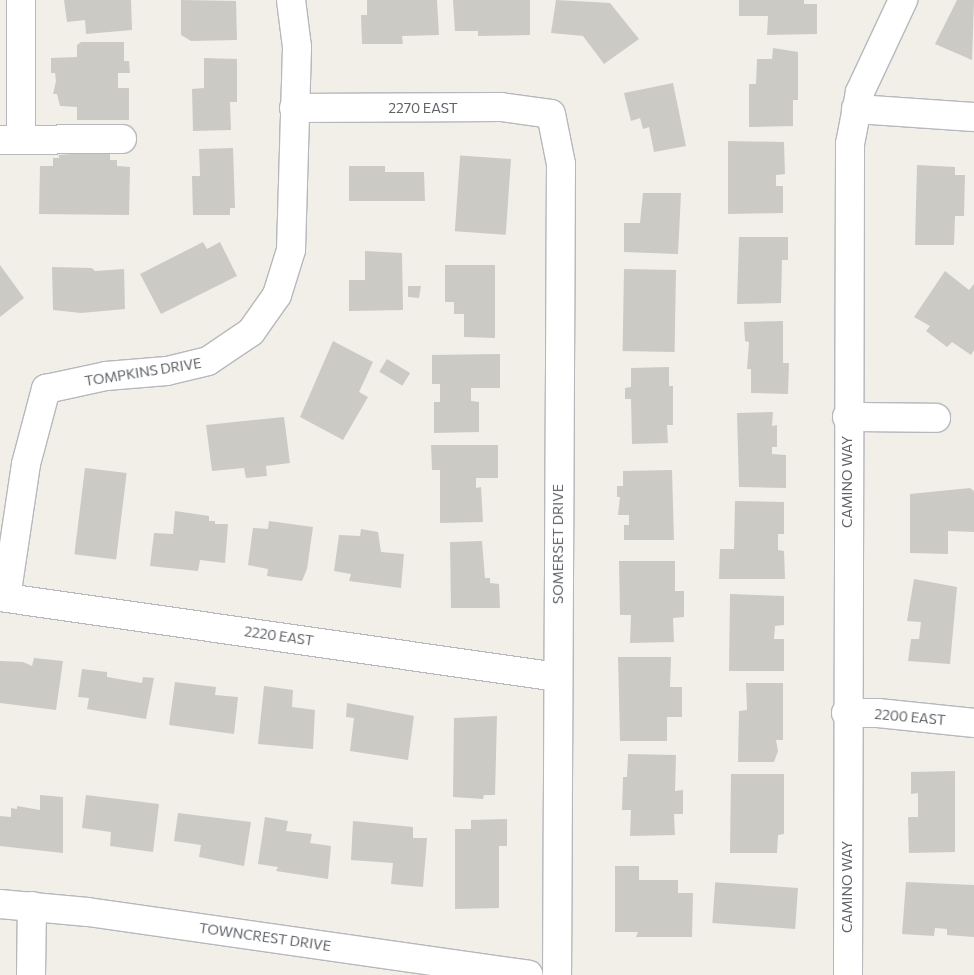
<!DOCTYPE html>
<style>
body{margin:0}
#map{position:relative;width:974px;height:975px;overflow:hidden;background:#f1efe8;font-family:Commissioner,sans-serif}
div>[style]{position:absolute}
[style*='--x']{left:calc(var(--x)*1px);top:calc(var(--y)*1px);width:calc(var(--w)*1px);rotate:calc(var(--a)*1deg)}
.building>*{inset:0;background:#cccac5;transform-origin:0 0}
.roads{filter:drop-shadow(1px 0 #b5b8bc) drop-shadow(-1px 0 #b5b8bc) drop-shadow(0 1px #b5b8bc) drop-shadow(0 -1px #b5b8bc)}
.minor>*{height:28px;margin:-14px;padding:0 14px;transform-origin:14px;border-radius:14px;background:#fff}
span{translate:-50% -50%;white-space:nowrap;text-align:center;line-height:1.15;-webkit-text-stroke:4.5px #fff;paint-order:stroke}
.street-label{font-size:14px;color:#5f6368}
</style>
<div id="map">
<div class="building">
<i style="clip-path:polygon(64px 0,131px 0,132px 30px,86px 34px,85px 20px,67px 22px)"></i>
<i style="clip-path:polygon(181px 0,236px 1px,237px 40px,191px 41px,181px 35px)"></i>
<i style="clip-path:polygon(367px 0,437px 0,439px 35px,402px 36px,403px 44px,362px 44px,361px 15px,367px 15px)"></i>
<i style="clip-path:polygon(453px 0,530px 0,530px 35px,478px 36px,478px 31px,455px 31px)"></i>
<i style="clip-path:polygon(556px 0,610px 3px,639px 39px,604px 64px,583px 36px,551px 33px)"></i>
<i style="clip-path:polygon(739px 0,804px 0,804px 4px,817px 4px,817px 34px,767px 35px,768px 16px,739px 16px)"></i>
<i style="clip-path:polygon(957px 0,974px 0,972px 60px,935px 44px)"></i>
<i style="clip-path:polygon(81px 42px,124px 42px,124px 61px,129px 61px,130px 73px,118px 73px,118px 88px,129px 88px,129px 120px,77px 120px,77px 107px,60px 106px,57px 94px,53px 94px,56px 81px,55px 73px,51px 73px,51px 58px,77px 57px,77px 45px)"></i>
<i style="clip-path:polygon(773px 48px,798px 52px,798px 100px,793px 100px,793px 126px,749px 127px,749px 84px,756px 84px,757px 59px,772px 59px)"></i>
<i style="clip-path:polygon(204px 58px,237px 59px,237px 102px,230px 102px,231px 130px,193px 131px,192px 89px,204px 88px)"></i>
<i style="clip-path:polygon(673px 83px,686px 146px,654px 152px,649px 127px,643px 129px,640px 118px,631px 121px,624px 93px)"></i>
<i style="clip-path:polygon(728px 141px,784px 142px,785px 174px,776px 175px,776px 186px,783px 186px,783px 213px,728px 214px)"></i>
<i style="clip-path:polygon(233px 148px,235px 208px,230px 208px,230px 215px,193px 215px,192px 176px,200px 176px,199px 149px)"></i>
<i style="clip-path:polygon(84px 153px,110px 153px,110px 160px,117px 160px,117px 166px,130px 167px,129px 215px,39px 214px,40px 166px,53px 166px,53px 158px,59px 158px,59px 155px)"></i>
<i style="left:511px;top:159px;width:76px;height:51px;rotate:94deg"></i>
<i style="clip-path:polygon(917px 165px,955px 167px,955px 175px,965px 175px,964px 216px,955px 216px,954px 245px,915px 245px)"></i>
<i style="clip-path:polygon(349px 166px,385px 166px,385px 172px,424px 172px,425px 201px,349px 201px)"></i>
<i style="clip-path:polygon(643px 193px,681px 193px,678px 254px,624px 252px,624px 223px,640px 223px)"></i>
<i style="clip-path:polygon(739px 237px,788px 237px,788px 260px,782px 260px,781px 303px,737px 304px)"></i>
<i style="clip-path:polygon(203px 242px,207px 249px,220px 242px,237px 276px,161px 314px,140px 274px)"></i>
<i style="clip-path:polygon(365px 251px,402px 253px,403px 310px,349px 311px,349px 280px,365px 280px)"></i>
<i style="clip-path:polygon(0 265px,24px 298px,0 317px)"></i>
<i style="clip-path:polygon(445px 265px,495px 265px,495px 338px,464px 337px,464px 314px,454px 314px,454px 302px,445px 302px)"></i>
<i style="clip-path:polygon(52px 267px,92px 268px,95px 271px,124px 269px,125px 309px,81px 313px,53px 310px)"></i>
<i style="left:676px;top:270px;width:82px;height:52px;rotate:91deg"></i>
<i style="clip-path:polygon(945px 271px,969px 290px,974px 284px,974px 350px,971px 355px,952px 342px,947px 347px,926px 331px,930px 326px,914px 317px)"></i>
<i style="clip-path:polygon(408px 286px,421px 286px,419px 298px,408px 297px)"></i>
<i style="clip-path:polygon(783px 321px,783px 363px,789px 363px,788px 394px,751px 393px,751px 369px,747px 369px,749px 342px,745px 341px,744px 322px)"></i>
<i style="clip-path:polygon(333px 341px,373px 362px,359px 392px,368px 397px,343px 440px,300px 417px)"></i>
<i style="clip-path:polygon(500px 354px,500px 388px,471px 388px,471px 401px,479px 402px,479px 432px,434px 433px,434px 402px,440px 402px,440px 384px,432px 384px,432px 355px)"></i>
<i style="left:387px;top:359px;width:27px;height:15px;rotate:31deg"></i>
<i style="clip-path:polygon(669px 367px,669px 386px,673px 386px,673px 425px,667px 425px,668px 443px,632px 444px,631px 399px,625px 399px,625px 388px,631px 387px,631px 368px)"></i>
<i style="clip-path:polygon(773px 412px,772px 426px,777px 425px,777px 447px,772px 447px,772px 454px,786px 455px,786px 488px,739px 487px,737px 413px)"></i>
<i style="clip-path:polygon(284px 417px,290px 463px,266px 466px,267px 476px,246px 478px,244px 468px,212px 471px,206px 425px)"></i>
<i style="clip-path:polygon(431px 445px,498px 445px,498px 478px,476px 478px,476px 488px,481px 487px,483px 522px,440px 523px,440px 470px,432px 470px)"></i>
<i style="left:85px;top:468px;width:42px;height:87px;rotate:7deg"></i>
<i style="clip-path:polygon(672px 470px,674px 540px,624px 540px,624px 525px,629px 525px,629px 515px,618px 515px,620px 497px,617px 497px,617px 486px,623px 486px,623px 471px)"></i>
<i style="clip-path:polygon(970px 488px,974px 491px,974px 532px,948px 531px,948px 554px,910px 553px,910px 494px)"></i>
<i style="clip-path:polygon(735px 501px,784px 502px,784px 534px,778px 534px,778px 550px,784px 551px,785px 579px,719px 579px,720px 549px,734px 549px)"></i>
<i style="clip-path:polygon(175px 511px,209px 516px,209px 521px,215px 521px,215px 524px,228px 524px,225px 563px,200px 560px,198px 571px,150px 566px,154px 533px,173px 534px)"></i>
<i style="clip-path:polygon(269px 521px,313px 527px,307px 569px,302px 581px,267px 576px,268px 569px,248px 565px,253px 528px,268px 529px)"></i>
<i style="clip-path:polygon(361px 529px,378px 532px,381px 552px,404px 554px,401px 588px,349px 581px,351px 574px,334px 571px,339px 535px,360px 536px)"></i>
<i style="clip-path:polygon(482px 541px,485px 578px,490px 578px,490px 583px,499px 584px,500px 608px,451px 608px,450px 542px)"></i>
<i style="clip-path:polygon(619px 561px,675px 561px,675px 591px,684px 591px,684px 617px,673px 618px,674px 642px,630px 643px,631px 615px,620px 615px)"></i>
<i style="clip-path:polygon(914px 579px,957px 587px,950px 664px,908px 661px,911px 639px,919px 639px,921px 622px,907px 621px)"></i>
<i style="clip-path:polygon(730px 594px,784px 596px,784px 625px,775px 626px,774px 639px,784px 639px,784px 671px,729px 671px)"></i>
<i style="clip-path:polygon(618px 657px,671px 657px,670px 687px,682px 687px,682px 717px,667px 717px,667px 741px,620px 741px)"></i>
<i style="clip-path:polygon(34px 658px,63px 661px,56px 710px,0 703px,0 661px,23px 662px,32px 666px)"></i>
<i style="clip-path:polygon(82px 669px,107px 672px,107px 677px,142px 683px,143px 677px,154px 678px,146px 719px,87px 709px,89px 698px,78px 697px)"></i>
<i style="clip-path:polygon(175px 682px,216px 687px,215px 695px,238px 697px,234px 734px,169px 725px)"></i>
<i style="clip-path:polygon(746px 683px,783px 683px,783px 740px,776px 740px,778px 751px,774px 762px,738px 762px,739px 711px,747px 710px)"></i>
<i style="clip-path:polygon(264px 686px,293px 690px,292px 707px,315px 710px,313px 749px,258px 744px)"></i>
<i style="clip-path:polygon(347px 703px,414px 716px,408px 760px,350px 751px,354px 718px,346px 717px)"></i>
<i style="clip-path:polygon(497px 716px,495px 795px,484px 795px,483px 799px,453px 797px,454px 718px)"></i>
<i style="clip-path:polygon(628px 754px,676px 755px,675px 791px,683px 790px,683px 814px,674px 814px,675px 835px,630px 836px,631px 810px,622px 810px,623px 777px,627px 777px)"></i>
<i style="clip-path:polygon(955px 771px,955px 852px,909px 853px,908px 817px,918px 817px,918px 793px,911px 794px,911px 772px)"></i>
<i style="clip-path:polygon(731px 774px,784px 774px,784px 834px,778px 835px,777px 853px,730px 853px)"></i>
<i style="clip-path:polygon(40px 795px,63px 797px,63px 853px,0 846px,0 816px,11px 817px,11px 808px,17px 809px,17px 806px,40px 810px)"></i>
<i style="clip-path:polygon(86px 795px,159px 804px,153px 852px,110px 846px,111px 832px,82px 828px)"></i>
<i style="clip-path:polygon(178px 813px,251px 822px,244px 866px,199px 857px,201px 845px,174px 841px)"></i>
<i style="clip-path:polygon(265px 817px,288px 821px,286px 831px,312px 834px,310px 843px,331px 846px,328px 879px,276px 871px,278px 867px,258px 864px)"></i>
<i style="clip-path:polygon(507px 819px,507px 846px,499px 846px,499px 908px,455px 909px,455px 829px,471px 829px,471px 820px)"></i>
<i style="clip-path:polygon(353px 821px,413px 827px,413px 838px,427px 838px,423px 887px,391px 884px,393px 863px,351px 860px)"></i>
<i style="clip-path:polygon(615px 866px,639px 866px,639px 880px,678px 880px,678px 893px,693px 893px,692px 937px,636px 937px,638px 932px,615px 932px)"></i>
<i style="clip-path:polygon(906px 882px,974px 885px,974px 937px,947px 935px,947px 929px,935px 928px,934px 936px,902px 934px)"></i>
<i style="left:798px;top:888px;width:41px;height:83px;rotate:94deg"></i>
</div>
<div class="roads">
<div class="minor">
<i style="--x:294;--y:108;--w:207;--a:-0.3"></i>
<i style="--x:501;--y:107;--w:50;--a:8"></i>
<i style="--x:551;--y:114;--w:51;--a:78.7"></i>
<i style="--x:561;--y:164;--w:811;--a:90.28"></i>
<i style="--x:856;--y:109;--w:118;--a:3.9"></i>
<i style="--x:0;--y:140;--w:122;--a:-0.5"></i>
<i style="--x:21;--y:140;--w:140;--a:-90"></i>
<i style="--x:847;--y:417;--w:89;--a:0.6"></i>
<i style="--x:0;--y:597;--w:563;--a:8.17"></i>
<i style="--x:6;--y:598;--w:135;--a:-81.5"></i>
<i style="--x:26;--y:464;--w:78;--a:-75.1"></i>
<i style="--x:46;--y:389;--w:61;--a:-12.2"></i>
<i style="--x:106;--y:376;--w:61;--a:-4.7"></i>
<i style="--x:167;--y:371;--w:42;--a:-13.7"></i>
<i style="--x:208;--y:361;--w:52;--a:-34"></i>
<i style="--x:251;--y:332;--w:45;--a:-54.9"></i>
<i style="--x:277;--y:295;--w:47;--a:-72.7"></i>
<i style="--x:291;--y:250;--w:203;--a:-88.3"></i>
<i style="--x:297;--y:47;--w:47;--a:-97.3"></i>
<i style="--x:846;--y:713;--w:32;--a:0"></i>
<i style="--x:878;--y:713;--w:97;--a:5.9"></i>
<i style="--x:0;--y:904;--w:88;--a:5.2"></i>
<i style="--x:88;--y:912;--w:445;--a:8.1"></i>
<i style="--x:31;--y:975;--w:69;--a:-89.2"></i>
<i style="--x:848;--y:975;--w:831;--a:-89.86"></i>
<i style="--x:850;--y:144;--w:53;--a:-79.1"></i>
<i style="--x:860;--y:92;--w:102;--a:-64.9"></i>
</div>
</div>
<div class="street-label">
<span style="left:423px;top:108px">2270 EAST</span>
<span style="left:143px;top:372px;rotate:-9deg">TOMPKINS DRIVE</span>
<span style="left:847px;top:482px;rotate:-90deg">CAMINO WAY</span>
<span style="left:558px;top:544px;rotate:-90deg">SOMERSET DRIVE</span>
<span style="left:279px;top:636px;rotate:8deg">2220 EAST</span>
<span style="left:910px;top:717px;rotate:5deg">2200 EAST</span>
<span style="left:847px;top:887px;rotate:-90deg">CAMINO WAY</span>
<span style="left:265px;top:937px;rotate:8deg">TOWNCREST DRIVE</span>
</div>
</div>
